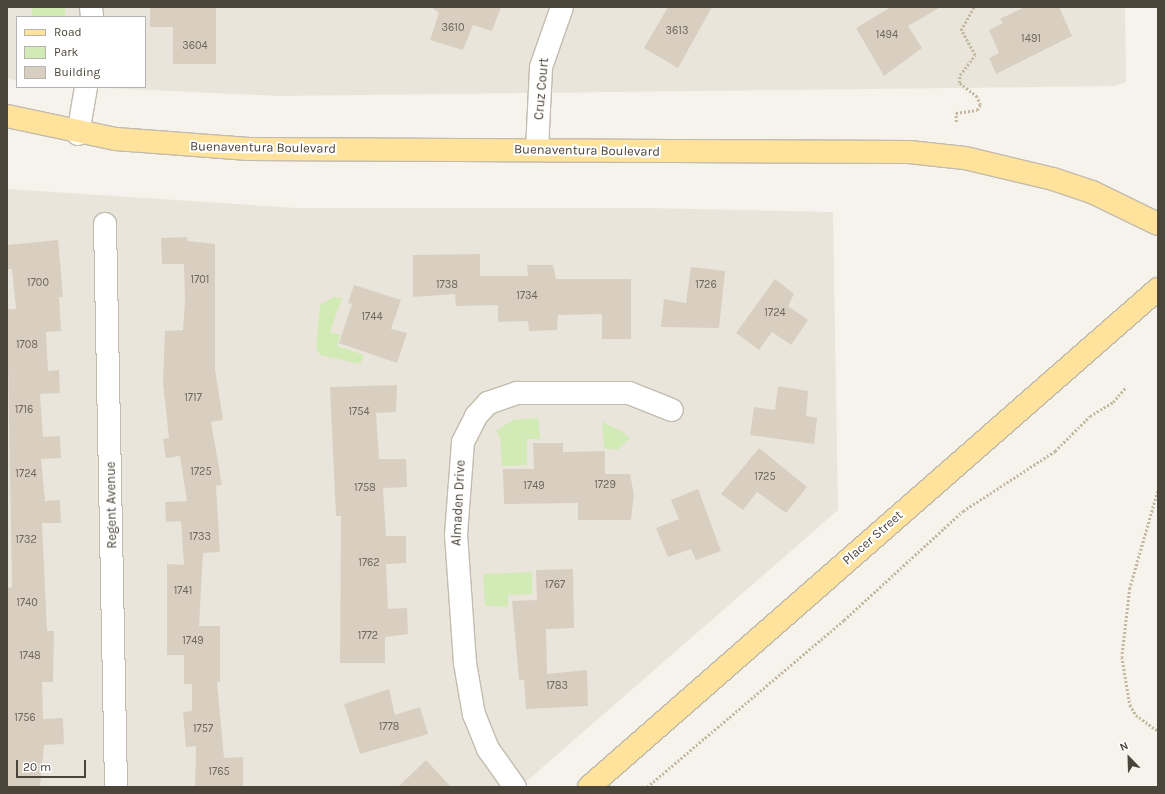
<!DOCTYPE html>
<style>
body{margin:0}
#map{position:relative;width:1165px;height:794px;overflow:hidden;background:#f6f3ec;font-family:Karla,sans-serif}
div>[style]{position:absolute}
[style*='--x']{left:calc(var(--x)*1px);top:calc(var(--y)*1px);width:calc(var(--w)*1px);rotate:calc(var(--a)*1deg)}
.residential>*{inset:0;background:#eae5da}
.green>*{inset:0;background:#d2eab5;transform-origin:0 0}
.building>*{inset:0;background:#d8cfc1}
.path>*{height:2.5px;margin-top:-1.25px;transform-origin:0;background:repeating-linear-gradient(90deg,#c4b79f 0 2px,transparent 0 4px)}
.roads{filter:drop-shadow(1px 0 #c2bbae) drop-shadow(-1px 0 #c2bbae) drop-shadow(0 1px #c2bbae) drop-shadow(0 -1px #c2bbae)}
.minor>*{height:22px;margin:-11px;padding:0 11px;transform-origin:11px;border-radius:11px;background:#fff}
.major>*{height:22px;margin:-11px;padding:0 11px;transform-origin:11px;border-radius:11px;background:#ffe39c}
span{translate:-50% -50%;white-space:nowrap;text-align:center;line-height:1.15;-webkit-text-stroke:4px #fff;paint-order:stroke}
.number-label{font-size:11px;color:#6e675b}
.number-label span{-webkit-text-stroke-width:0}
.street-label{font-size:13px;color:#4b4439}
.frame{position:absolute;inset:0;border:8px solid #4b4439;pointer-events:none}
.legend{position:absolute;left:16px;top:16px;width:130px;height:72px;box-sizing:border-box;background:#fff;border:1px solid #b7b4b0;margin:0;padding:5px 7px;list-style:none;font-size:12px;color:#4b4439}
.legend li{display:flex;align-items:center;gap:8px;height:20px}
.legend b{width:20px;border:1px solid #b7b4b0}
.north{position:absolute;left:1109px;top:738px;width:40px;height:40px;-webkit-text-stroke:3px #fff;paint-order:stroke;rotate:337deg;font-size:11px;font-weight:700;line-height:16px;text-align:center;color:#4b4439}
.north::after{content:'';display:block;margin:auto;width:14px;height:18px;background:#4b4439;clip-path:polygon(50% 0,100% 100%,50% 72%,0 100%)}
.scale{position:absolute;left:16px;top:760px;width:70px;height:18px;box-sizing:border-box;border:2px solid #4b4439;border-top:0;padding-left:5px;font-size:12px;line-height:14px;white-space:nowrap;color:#4b4439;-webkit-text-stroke:3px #fff;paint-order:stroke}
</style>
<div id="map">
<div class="residential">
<i style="clip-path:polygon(7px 7px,1125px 7px,1126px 82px,1115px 86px,280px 96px,84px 87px,145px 87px,145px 17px,17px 17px,17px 81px,7px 78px)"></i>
<i style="clip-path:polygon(7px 189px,296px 208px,648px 208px,833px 212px,838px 510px,520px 787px,7px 787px)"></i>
</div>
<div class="green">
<i style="left:32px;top:7px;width:33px;height:10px"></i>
<i style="clip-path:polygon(334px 297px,342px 298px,330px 332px,340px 335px,337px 346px,364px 355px,360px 364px,320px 355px,316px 348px,320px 305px)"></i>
<i style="clip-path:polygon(538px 418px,540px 439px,527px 439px,527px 465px,502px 466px,500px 437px,496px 431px,513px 420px)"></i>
<i style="clip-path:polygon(602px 422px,621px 431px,630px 438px,617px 450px,604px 448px)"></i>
<i style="clip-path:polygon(532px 572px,532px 594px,508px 595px,508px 607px,485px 606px,483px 574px)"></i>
</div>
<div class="building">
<i style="clip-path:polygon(150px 7px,216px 7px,216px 64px,173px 64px,173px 27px,150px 27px)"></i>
<i style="clip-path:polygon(431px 7px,501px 7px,492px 31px,473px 25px,463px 50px,430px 40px,439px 13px)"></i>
<i style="clip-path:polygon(668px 7px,712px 7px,678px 68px,644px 48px)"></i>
<i style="clip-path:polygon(891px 7px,941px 7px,908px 26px,922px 48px,884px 76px,856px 28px)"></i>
<i style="clip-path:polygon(1025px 7px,1059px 7px,1072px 36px,996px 74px,989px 58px,999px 53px,989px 30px,1003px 23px,1000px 19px)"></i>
<i style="clip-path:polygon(187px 237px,187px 241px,215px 244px,215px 369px,223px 420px,211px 422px,222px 485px,216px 486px,220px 552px,203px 553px,199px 626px,220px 626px,220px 682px,217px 682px,224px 758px,243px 757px,243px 787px,195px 787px,196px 746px,186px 747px,183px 712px,192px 711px,192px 684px,184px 684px,184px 655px,167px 655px,167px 564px,184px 565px,181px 521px,166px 522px,165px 502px,187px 501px,180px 456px,166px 458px,163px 439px,169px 438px,163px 383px,165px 331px,183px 330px,185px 302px,184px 264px,162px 264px,161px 238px)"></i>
<i style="clip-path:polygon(58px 240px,63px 297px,59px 297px,61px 331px,46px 332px,48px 371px,59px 370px,60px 393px,40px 394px,43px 437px,60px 436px,61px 458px,41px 459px,45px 501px,60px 500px,61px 523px,42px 523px,47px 631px,54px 631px,53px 682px,42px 682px,43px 719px,63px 718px,64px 744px,44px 745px,40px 787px,7px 787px,7px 588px,12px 587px,7px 309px,16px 309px,12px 269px,7px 269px,7px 245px)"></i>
<i style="clip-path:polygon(480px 254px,480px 276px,528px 276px,527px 265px,553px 265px,556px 279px,631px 279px,631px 339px,602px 339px,602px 314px,558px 315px,557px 330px,529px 331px,528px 321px,498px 322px,498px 305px,456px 306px,455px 294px,413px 297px,413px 255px)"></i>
<i style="clip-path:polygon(691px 267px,725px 271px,719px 328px,661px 327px,664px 299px,686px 303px)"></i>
<i style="clip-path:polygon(775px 279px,794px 294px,788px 306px,808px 320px,791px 345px,772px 332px,759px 350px,736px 333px)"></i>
<i style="clip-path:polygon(354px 285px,401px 300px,391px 329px,407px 333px,397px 363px,339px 343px,352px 304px,348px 303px)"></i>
<i style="clip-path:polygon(397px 385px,396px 412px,376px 413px,379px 459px,406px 459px,407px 487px,383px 488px,386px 536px,406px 536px,406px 563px,386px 564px,388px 609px,407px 608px,408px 634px,385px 637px,385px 663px,340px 663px,341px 516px,336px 516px,330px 387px)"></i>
<i style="clip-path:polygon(778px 386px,808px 391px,806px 416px,817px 418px,814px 444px,750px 435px,754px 407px,775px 410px)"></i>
<i style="clip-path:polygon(533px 443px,563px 443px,563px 452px,605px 451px,605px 474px,630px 474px,634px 495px,631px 520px,578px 520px,578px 503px,504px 504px,503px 469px,534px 469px)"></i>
<i style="clip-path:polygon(759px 448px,807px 487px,786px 513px,757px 492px,743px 510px,721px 494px)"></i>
<i style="clip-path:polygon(698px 489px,721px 551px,696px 560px,691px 549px,668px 557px,656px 528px,679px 519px,671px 500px)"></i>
<i style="clip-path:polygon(573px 569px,574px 628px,546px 629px,547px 674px,587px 670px,588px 706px,526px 709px,524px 680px,519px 680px,512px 601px,537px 600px,536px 570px)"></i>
<i style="clip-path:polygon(389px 689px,395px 715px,420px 707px,428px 734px,360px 754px,344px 704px)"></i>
<i style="clip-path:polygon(426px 760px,451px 787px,398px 787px)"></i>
</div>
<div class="path">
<i style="--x:956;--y:122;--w:9;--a:-90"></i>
<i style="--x:956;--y:113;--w:21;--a:-8"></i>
<i style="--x:977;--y:110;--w:6;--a:-59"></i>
<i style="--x:980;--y:105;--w:9;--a:-111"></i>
<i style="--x:977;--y:97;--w:23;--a:-142"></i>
<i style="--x:959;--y:83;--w:8;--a:-83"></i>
<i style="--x:960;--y:75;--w:25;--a:-53"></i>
<i style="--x:975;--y:55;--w:29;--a:-119"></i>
<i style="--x:961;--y:30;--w:26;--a:-61"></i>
<i style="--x:1158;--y:491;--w:101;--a:106.1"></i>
<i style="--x:1130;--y:588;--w:69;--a:96.6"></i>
<i style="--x:1122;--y:657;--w:49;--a:80.5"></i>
<i style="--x:1130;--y:705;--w:12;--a:59"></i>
<i style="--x:1136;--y:715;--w:27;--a:36"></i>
<i style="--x:647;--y:787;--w:258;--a:-40.3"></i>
<i style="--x:844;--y:620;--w:161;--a:-42.5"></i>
<i style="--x:963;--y:511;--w:110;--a:-33.1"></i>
<i style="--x:1055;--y:451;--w:49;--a:-45"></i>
<i style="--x:1090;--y:416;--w:27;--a:-31"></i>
<i style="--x:1113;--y:402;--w:20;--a:-49"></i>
</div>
<div class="roads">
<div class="minor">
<i style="--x:91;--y:7;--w:10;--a:84"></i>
<i style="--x:78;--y:134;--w:48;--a:-80.3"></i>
<i style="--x:537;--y:150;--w:83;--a:-87.2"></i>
<i style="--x:541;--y:67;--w:64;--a:-70.7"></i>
<i style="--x:105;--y:224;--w:563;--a:88.88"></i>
<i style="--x:515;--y:787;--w:47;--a:-125.4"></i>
<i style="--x:488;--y:749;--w:37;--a:-112"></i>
<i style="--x:474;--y:715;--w:53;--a:-99.8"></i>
<i style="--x:465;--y:663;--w:128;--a:-94"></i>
<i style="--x:456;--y:535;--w:93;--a:-85.7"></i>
<i style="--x:463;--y:442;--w:29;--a:-63"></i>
<i style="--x:476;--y:416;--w:18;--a:-47"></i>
<i style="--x:488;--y:403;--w:31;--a:-19"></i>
<i style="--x:517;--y:393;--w:112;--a:0"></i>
<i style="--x:629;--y:393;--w:46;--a:21.6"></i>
</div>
<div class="major">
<i style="--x:7;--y:116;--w:111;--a:11.9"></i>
<i style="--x:116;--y:139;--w:133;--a:4.3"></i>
<i style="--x:249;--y:149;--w:660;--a:0.26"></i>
<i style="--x:909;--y:152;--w:56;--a:6.1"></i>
<i style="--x:965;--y:158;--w:90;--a:13.4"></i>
<i style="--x:1053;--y:179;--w:41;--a:18.4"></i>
<i style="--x:1092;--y:192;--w:73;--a:25.9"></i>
<i style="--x:589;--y:787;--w:756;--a:-41.19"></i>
</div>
</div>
<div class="number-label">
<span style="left:453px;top:28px">3610</span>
<span style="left:677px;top:31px">3613</span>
<span style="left:887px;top:35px">1494</span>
<span style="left:1031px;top:39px">1491</span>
<span style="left:195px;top:46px">3604</span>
<span style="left:200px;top:280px">1701</span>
<span style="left:38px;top:283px">1700</span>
<span style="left:447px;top:285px">1738</span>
<span style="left:706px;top:285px">1726</span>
<span style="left:527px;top:296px">1734</span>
<span style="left:775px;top:313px">1724</span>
<span style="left:372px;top:317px">1744</span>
<span style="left:27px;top:345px">1708</span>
<span style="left:193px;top:398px">1717</span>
<span style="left:24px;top:410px">1716</span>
<span style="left:359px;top:412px">1754</span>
<span style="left:201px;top:472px">1725</span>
<span style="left:26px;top:474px">1724</span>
<span style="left:765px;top:477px">1725</span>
<span style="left:605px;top:485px">1729</span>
<span style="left:534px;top:486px">1749</span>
<span style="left:365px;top:488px">1758</span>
<span style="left:200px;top:537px">1733</span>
<span style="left:26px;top:540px">1732</span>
<span style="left:369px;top:563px">1762</span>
<span style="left:555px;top:585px">1767</span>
<span style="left:183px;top:591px">1741</span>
<span style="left:27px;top:603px">1740</span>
<span style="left:368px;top:636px">1772</span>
<span style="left:193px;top:641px">1749</span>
<span style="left:30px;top:656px">1748</span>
<span style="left:557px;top:686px">1783</span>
<span style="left:25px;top:718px">1756</span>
<span style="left:389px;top:727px">1778</span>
<span style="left:203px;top:729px">1757</span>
<span style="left:219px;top:772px">1765</span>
</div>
<div class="street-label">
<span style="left:542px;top:89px;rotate:-85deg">Cruz Court</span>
<span style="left:263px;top:148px;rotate:1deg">Buenaventura Boulevard</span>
<span style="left:587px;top:151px;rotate:1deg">Buenaventura Boulevard</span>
<span style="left:459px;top:503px;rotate:-87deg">Almaden Drive</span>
<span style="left:112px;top:505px;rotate:-91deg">Regent Avenue</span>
<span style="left:873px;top:538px;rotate:-41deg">Placer Street</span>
</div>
<div class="frame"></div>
<ul class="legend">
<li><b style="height:5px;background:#ffe39c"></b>Road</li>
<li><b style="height:11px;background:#d2eab5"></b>Park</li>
<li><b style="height:11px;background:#d8cfc1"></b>Building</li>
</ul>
<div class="north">N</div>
<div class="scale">20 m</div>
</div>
